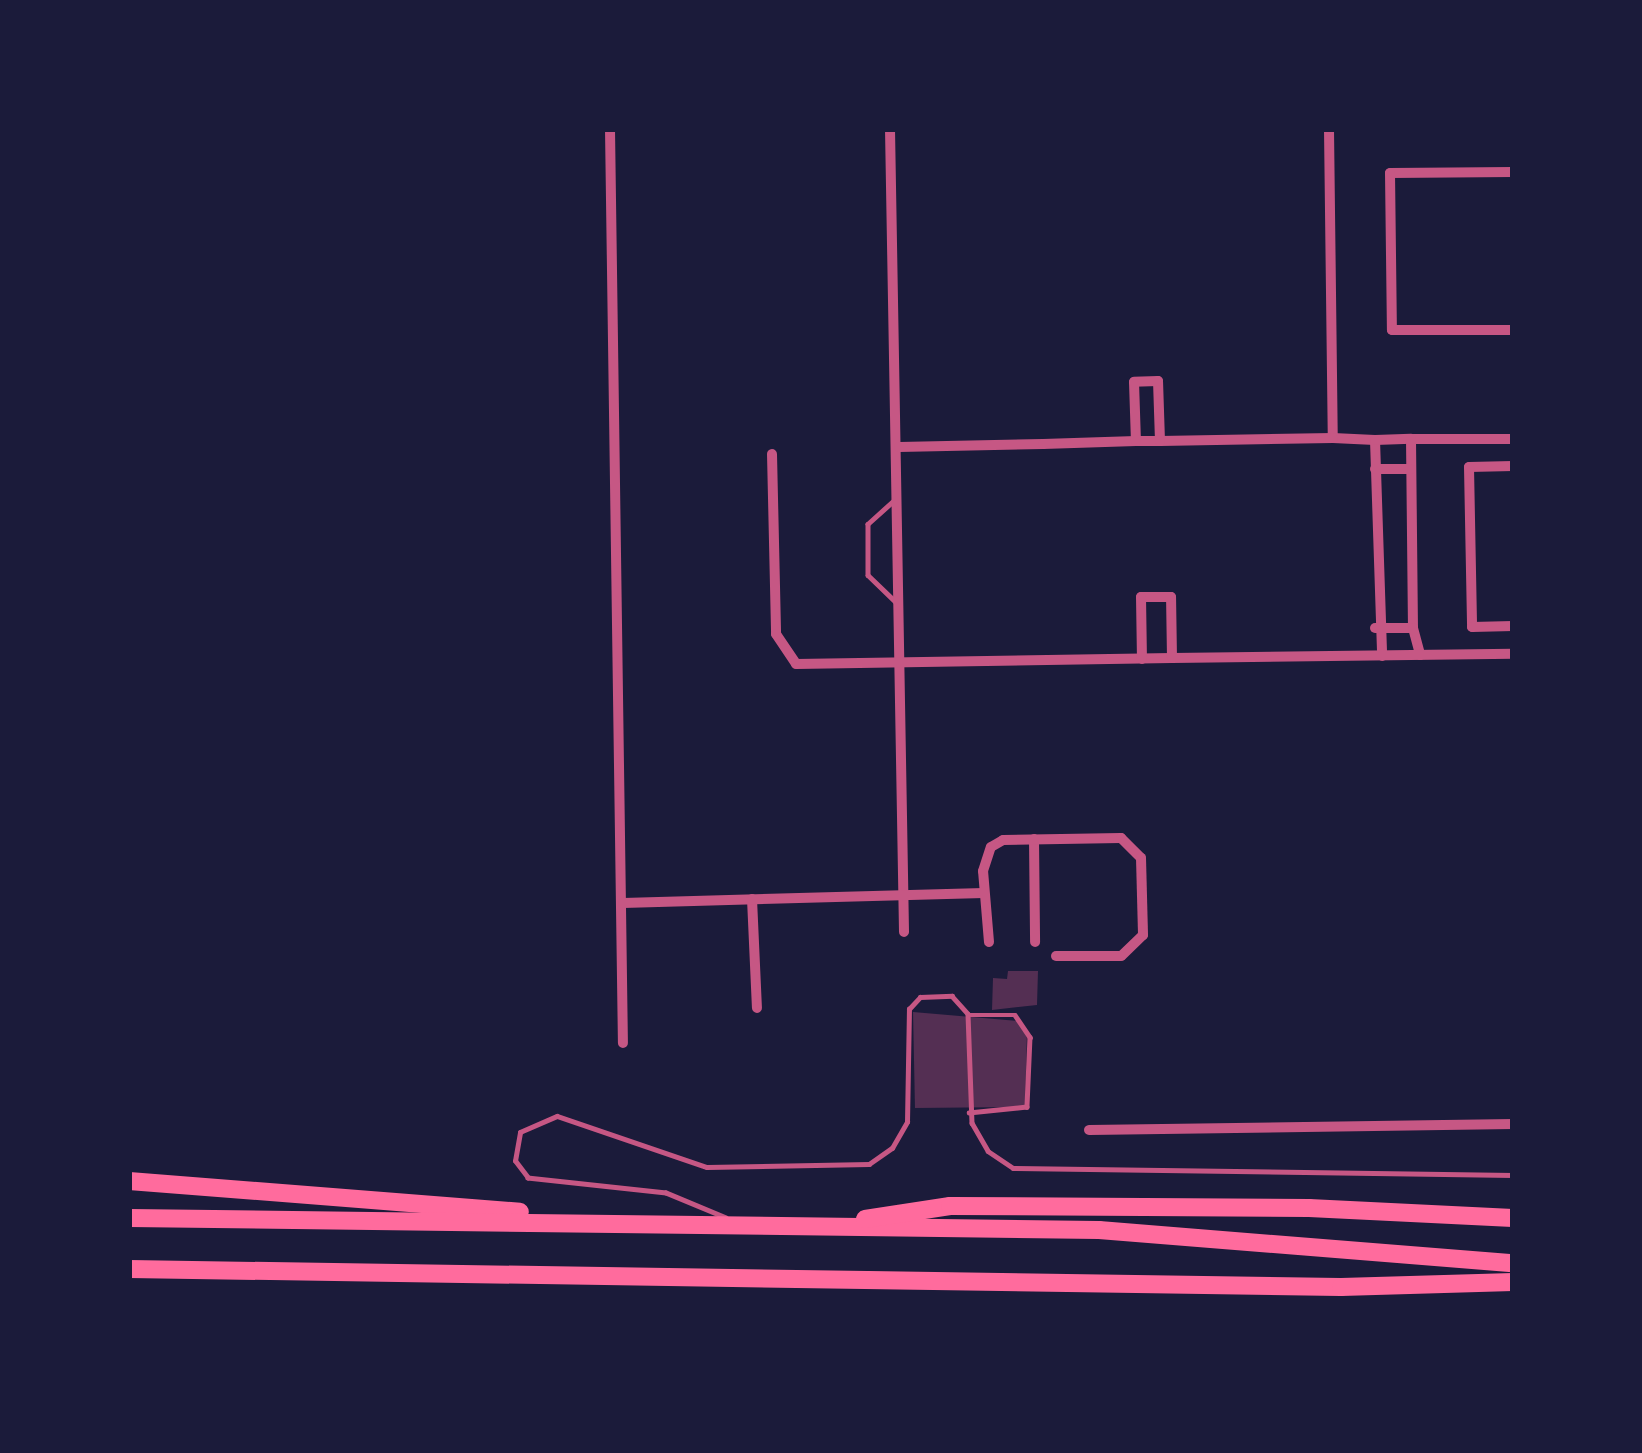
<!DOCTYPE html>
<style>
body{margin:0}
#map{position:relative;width:1642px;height:1453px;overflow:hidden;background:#1b1b3a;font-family:"DejaVu Sans",sans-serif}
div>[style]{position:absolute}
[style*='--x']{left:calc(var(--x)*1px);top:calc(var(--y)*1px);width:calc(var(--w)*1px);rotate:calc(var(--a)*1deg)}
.building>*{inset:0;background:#542f53}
.service>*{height:4.5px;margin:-2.25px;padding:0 2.25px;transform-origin:2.25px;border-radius:2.25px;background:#c65784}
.minor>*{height:10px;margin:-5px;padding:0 5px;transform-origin:5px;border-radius:5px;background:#c65784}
.motorway>*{height:18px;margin:-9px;padding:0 9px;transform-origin:9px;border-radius:9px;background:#ff6b9d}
span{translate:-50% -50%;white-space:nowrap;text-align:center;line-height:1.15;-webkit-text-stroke:9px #1b1b3a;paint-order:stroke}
.frame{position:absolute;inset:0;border:132px solid #1b1b3a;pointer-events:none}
</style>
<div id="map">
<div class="building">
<i style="clip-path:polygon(1008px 971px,1038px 971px,1037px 1005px,992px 1010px,993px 978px,1007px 979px)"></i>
<i style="clip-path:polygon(913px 1012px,1018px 1021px,1027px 1033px,1025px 1107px,915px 1108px)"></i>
</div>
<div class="service">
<i style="--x:895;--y:500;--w:36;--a:138"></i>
<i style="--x:868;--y:524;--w:51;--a:90"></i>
<i style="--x:868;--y:575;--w:39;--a:44"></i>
<i style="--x:969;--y:1015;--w:46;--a:0"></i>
<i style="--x:1015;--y:1015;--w:27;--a:56"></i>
<i style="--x:1030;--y:1037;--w:70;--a:92.5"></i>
<i style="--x:1027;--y:1107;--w:58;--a:174.1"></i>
<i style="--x:726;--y:1218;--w:65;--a:-157.4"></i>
<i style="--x:666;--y:1193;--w:139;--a:-173.8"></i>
<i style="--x:528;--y:1178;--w:21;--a:-127"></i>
<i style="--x:515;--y:1161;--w:29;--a:-80"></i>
<i style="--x:520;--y:1132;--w:40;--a:-23.4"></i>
<i style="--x:557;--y:1116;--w:158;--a:18.8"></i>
<i style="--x:707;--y:1167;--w:162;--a:-1.1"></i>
<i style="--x:869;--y:1164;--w:28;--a:-35"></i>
<i style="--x:892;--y:1148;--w:30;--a:-60"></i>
<i style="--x:907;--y:1122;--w:113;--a:-89"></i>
<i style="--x:909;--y:1009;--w:16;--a:-47"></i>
<i style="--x:920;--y:997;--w:32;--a:-2"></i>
<i style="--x:952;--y:996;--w:24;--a:48"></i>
<i style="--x:968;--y:1014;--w:109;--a:87.9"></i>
<i style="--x:972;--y:1123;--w:32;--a:60"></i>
<i style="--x:988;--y:1151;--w:30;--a:34"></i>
<i style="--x:1013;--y:1168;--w:500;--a:0.8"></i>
</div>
<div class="minor">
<i style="--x:610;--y:129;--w:914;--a:89.19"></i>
<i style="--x:890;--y:129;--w:803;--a:89"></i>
<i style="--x:1329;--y:129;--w:309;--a:89.3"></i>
<i style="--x:1333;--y:438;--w:42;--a:2.7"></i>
<i style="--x:1375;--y:440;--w:216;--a:88.1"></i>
<i style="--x:1513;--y:172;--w:123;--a:179.5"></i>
<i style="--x:1390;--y:173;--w:157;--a:89.3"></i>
<i style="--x:1392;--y:330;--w:121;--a:0"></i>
<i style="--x:1411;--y:439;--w:102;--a:0"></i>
<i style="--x:1375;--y:440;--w:36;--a:-2"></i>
<i style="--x:1411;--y:439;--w:189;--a:89.4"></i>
<i style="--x:1160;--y:441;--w:173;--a:-1"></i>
<i style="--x:899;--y:447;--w:144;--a:-1.2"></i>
<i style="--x:1043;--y:444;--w:93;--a:-1.8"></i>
<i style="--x:1136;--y:441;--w:24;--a:0"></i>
<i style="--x:1160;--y:441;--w:60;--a:-91.9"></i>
<i style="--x:1158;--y:381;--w:24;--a:178"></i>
<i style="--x:1134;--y:382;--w:59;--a:88.1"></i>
<i style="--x:772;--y:454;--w:180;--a:88.7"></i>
<i style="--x:776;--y:634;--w:36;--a:56"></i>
<i style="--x:796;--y:664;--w:376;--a:-0.9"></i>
<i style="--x:1172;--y:658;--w:61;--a:-90.9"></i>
<i style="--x:1171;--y:597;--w:30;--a:180"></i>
<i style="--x:1141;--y:597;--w:62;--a:89.1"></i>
<i style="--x:1513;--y:466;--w:44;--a:178.7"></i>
<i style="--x:1469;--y:467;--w:160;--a:88.9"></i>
<i style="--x:1472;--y:627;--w:41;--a:-1.4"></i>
<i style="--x:1375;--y:469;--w:36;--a:0"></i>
<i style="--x:1375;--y:628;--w:38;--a:0"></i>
<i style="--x:1413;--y:628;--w:28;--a:75"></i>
<i style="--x:1172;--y:658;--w:341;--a:-0.7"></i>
<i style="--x:1034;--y:839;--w:103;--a:89.4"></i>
<i style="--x:752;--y:899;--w:109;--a:87.4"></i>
<i style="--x:623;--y:903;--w:361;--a:-1.6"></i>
<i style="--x:989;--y:942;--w:71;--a:-94.8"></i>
<i style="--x:983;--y:871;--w:25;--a:-72"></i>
<i style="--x:991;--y:847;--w:14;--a:-30"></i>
<i style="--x:1003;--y:840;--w:118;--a:-1"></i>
<i style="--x:1121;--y:838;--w:28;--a:45"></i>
<i style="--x:1141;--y:858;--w:77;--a:88.5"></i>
<i style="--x:1143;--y:935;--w:30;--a:136"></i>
<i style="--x:1121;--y:956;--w:65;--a:180"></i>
<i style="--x:1089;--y:1130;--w:424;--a:-0.8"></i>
</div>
<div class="motorway">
<i style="--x:129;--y:1181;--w:392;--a:4.5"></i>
<i style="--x:129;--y:1218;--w:970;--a:0.71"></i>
<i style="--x:1099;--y:1230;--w:415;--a:4.6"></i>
<i style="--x:865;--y:1219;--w:86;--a:-8.7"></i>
<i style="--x:950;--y:1206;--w:359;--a:0.3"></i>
<i style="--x:1309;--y:1208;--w:204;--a:2.8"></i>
<i style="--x:129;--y:1269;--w:1212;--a:0.85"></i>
<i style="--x:1341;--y:1287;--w:172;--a:-1.7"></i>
</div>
<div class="frame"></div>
</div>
